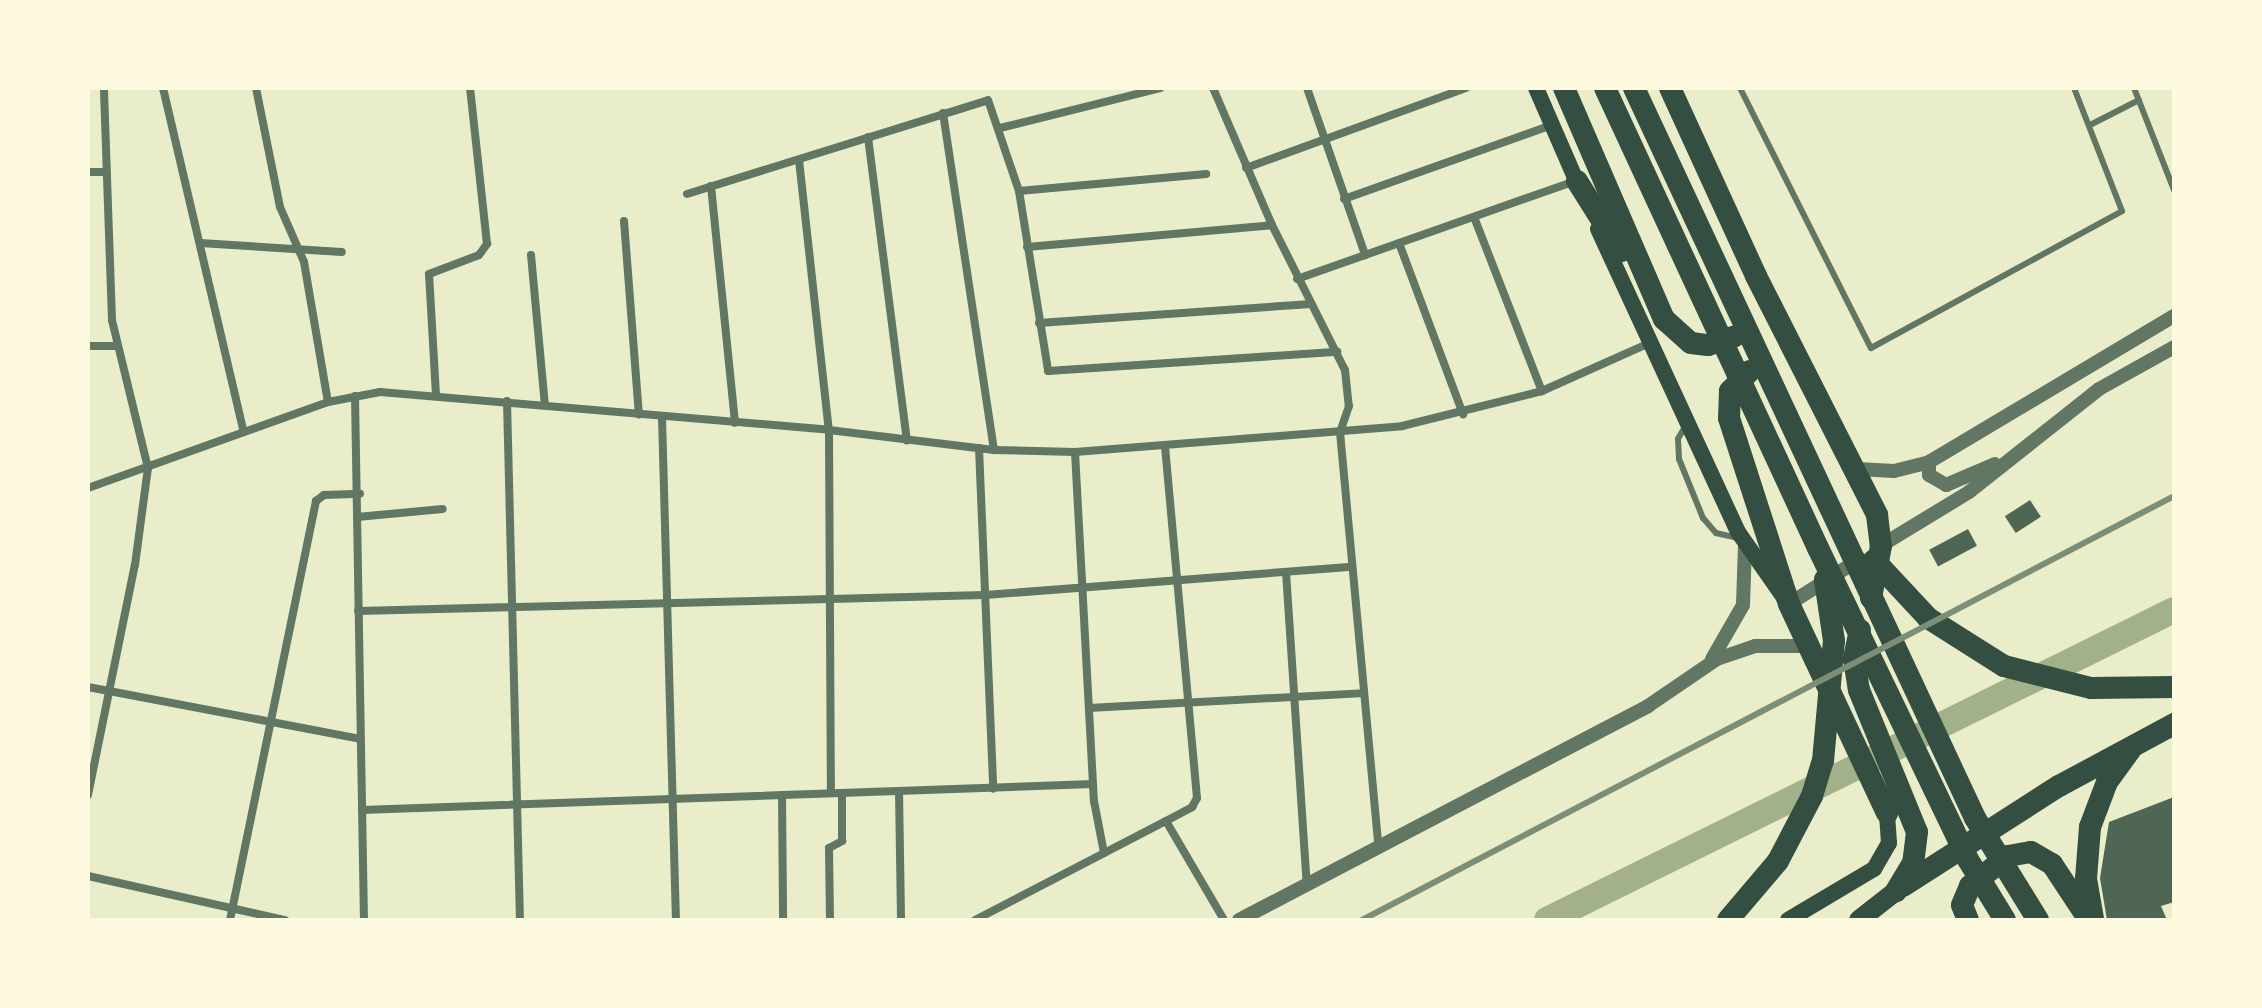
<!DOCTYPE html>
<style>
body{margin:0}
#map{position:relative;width:2262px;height:1008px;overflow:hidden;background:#e9edc9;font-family:Raleway,sans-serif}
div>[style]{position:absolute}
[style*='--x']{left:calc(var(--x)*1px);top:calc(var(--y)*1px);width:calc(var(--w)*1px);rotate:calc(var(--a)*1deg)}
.canal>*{height:26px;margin:-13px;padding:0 13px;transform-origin:13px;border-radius:13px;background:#a3b18a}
.building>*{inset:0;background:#4f6655;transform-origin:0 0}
.service>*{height:6px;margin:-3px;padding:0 3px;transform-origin:3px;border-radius:3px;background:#617663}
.minor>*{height:8px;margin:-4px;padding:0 4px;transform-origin:4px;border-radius:4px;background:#617663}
.tertiary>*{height:14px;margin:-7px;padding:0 7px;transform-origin:7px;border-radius:7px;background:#617663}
.secondary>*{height:16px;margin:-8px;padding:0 8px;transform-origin:8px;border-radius:8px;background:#344e41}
.primary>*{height:20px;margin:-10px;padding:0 10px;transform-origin:10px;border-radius:10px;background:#344e41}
.trunk>*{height:22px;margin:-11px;padding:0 11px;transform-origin:11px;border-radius:11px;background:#344e41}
.rail>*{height:6px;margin:-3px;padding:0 3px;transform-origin:3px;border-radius:3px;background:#7c8e77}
span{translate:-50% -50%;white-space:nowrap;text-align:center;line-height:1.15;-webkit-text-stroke:7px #fefae0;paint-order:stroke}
.frame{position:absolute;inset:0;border:90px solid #fefae0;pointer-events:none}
</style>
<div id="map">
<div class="canal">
<i style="--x:1547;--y:920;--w:699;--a:-26.31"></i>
</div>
<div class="building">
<i style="left:2030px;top:500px;width:20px;height:30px;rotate:57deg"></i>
<i style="left:1968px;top:529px;width:19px;height:44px;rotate:62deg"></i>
<i style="clip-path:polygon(2174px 797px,2174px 902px,2161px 906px,2167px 920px,2107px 920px,2100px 878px,2109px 822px)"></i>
</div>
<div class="service">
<i style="--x:1740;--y:88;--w:291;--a:63.3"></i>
<i style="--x:1871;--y:348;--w:286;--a:-28.6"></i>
<i style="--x:2122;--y:211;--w:132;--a:-111.3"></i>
<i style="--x:2134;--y:88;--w:110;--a:68.6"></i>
<i style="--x:2090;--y:125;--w:55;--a:-27"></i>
<i style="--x:1686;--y:425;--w:16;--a:120"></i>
<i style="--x:1678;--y:439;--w:20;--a:87"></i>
<i style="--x:1679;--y:459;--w:64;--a:67.9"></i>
<i style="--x:1703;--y:518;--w:20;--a:49"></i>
<i style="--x:1716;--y:533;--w:23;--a:13"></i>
</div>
<div class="minor">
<i style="--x:163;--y:88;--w:353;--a:76.8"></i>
<i style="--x:256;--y:88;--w:121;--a:78.6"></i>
<i style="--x:280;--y:207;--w:60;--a:66.4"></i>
<i style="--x:304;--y:262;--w:142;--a:80.3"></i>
<i style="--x:1213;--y:88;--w:149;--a:66.7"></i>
<i style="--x:1272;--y:225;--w:162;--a:63.3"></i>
<i style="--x:1345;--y:370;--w:36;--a:84"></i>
<i style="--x:1349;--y:406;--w:28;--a:109"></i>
<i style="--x:1340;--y:432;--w:419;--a:84.7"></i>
<i style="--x:1307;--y:88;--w:177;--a:70.8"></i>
<i style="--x:943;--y:113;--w:341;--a:81.4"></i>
<i style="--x:1000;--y:128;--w:165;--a:-14"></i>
<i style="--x:868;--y:137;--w:306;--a:82.7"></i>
<i style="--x:799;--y:160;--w:272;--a:83.7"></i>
<i style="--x:829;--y:430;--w:363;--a:89.7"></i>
<i style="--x:1246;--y:168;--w:234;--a:-20"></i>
<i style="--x:88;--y:172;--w:18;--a:0"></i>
<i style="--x:711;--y:186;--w:238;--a:84.2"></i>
<i style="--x:1019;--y:191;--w:188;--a:-5.2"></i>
<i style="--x:687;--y:194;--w:315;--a:-17.3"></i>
<i style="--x:988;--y:100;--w:96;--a:71.2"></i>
<i style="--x:1019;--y:191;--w:182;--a:80.8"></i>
<i style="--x:1048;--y:371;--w:290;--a:-3.8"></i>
<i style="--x:1344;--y:199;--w:221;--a:-19.6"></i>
<i style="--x:1474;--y:217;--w:187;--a:68.7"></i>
<i style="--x:624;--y:221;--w:194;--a:85.6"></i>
<i style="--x:200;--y:243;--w:142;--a:3.6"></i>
<i style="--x:1399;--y:243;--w:183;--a:69.5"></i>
<i style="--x:1027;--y:247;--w:246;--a:-5.1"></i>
<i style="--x:531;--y:255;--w:151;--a:84.7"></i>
<i style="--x:1297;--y:279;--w:296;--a:-19.4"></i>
<i style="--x:1039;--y:323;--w:273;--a:-4"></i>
<i style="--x:88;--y:346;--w:27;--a:0"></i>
<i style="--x:436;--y:395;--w:121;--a:-93.3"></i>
<i style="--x:429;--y:274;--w:53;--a:-20.8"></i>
<i style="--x:479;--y:255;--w:14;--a:-54"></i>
<i style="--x:487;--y:244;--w:157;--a:-96.2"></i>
<i style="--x:355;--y:396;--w:524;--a:89.02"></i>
<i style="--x:507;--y:401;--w:519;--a:88.57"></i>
<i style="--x:662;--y:417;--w:503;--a:88.41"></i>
<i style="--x:979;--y:448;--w:341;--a:87.6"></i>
<i style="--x:1075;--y:452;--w:350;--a:86.9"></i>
<i style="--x:1094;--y:801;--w:53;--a:79.1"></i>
<i style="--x:88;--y:488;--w:255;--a:-19.7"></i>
<i style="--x:328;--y:402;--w:53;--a:-10.9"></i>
<i style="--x:380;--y:392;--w:451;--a:4.8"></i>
<i style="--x:829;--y:430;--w:166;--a:6.9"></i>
<i style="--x:994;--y:450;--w:81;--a:1.4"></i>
<i style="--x:1075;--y:452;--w:328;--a:-4.5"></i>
<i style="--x:1402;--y:426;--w:144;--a:-14"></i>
<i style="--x:1542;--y:391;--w:115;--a:-24.1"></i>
<i style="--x:357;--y:517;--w:86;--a:-5.3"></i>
<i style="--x:1286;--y:572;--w:314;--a:86.2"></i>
<i style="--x:358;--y:611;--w:627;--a:-1.46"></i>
<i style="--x:985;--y:595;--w:368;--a:-4.4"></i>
<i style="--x:88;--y:687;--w:277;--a:10.8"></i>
<i style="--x:1089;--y:708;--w:275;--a:-3.1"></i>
<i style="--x:899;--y:791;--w:129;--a:89.1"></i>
<i style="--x:88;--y:795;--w:235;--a:-78.5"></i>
<i style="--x:135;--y:565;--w:98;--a:-82.4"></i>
<i style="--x:148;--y:468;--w:152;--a:-103.7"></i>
<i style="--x:112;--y:320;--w:232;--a:-92"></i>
<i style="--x:782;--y:795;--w:125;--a:89.5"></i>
<i style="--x:362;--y:810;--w:731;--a:-2.04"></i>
<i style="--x:1166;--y:821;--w:115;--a:59.6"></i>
<i style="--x:88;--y:876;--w:202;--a:12.6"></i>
<i style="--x:230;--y:920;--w:428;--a:-78.4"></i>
<i style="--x:316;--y:501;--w:10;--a:-37"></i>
<i style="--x:324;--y:495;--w:36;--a:-2"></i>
<i style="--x:830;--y:920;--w:72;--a:-90.8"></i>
<i style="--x:829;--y:848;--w:15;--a:-28"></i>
<i style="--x:842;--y:841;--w:48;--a:-90"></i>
<i style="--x:975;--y:920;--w:215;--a:-27.4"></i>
<i style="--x:1166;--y:821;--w:30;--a:-28"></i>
<i style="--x:1192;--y:807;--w:10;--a:-61"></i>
<i style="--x:1197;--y:798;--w:354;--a:-95.2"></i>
</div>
<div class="tertiary">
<i style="--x:1929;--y:462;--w:13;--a:90"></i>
<i style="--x:1929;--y:475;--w:20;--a:30"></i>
<i style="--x:1946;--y:485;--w:53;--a:-23.2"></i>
<i style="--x:1857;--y:469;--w:37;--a:3"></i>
<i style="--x:1894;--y:471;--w:36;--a:-14"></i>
<i style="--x:1929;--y:462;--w:285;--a:-30.8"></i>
<i style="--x:1877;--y:548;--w:108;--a:-31.3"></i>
<i style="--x:1969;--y:492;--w:166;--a:-38.4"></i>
<i style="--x:2099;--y:389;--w:86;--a:-29.2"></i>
<i style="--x:1789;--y:604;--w:84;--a:-32.4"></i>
<i style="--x:1712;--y:659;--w:62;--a:-60.1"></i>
<i style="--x:1743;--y:605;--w:60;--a:-88.1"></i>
<i style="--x:1239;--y:920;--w:462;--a:-27.6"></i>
<i style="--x:1648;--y:706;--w:83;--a:-34.3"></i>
<i style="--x:1717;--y:659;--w:40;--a:-18.9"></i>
<i style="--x:1755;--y:646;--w:52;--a:0"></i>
</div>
<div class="secondary">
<i style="--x:1536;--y:88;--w:110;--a:66.5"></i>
<i style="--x:1598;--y:229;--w:334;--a:65.2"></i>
<i style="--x:1738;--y:532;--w:82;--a:55"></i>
<i style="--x:1788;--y:920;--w:100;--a:-30.7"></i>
<i style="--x:1874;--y:869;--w:30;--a:-60"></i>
<i style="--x:1889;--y:843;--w:30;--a:-94"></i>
</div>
<div class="primary">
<i style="--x:1859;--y:920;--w:47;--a:-38.1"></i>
</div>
<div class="trunk">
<i style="--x:1564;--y:88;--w:252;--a:66.6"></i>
<i style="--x:1664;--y:319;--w:36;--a:42"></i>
<i style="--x:1691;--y:343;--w:17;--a:7"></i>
<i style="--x:1708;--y:345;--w:28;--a:-18"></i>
<i style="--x:1605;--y:88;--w:507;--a:65.15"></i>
<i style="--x:1818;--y:548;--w:344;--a:64.3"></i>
<i style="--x:1967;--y:858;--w:73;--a:58.5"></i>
<i style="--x:1634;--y:88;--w:806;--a:64.96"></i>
<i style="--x:1975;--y:818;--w:120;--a:58.3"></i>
<i style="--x:1670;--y:88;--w:207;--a:65.4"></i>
<i style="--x:1756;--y:276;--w:268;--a:63.1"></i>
<i style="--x:1877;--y:515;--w:31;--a:83"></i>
<i style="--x:1881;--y:546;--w:53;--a:100.9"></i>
<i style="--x:1577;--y:181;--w:83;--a:57.8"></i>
<i style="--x:1750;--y:371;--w:28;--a:135"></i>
<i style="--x:1730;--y:391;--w:27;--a:92"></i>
<i style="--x:1729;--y:418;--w:195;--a:72.1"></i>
<i style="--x:1789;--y:604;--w:231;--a:64.9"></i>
<i style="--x:1874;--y:560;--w:79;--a:47"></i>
<i style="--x:1928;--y:618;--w:90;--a:32.3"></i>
<i style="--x:2004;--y:666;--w:90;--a:14.2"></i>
<i style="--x:2091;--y:688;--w:83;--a:-0.7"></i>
<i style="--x:1860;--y:630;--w:30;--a:102"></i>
<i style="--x:1854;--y:659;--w:31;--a:81"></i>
<i style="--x:1859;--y:690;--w:153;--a:67.8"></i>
<i style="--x:1917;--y:832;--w:31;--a:97"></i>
<i style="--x:1913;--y:863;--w:33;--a:121"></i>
<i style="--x:1903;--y:886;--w:185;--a:-32.7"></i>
<i style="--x:2059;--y:786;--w:131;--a:-28.3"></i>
<i style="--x:2093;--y:919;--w:41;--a:-99.9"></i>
<i style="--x:2086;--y:879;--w:52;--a:-85.6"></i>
<i style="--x:2090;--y:827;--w:48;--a:-69.3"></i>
<i style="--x:2107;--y:782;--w:41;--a:-54"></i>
<i style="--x:1728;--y:920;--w:77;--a:-49.7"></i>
<i style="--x:1778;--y:861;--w:73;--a:-62.4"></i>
<i style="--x:1812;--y:796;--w:37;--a:-73"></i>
<i style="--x:1823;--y:761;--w:121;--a:-84.8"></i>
<i style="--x:1834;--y:641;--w:62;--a:-98.4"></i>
<i style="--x:1968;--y:920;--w:16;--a:-112"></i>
<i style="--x:1962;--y:905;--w:21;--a:-67"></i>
<i style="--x:1970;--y:886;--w:48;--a:-38.3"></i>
<i style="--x:2008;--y:856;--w:23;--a:-10"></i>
<i style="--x:2031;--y:852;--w:24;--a:30"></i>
<i style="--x:2052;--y:864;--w:67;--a:56.5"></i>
</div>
<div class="rail">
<i style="--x:1362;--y:920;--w:916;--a:-27.57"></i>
</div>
<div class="frame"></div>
</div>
